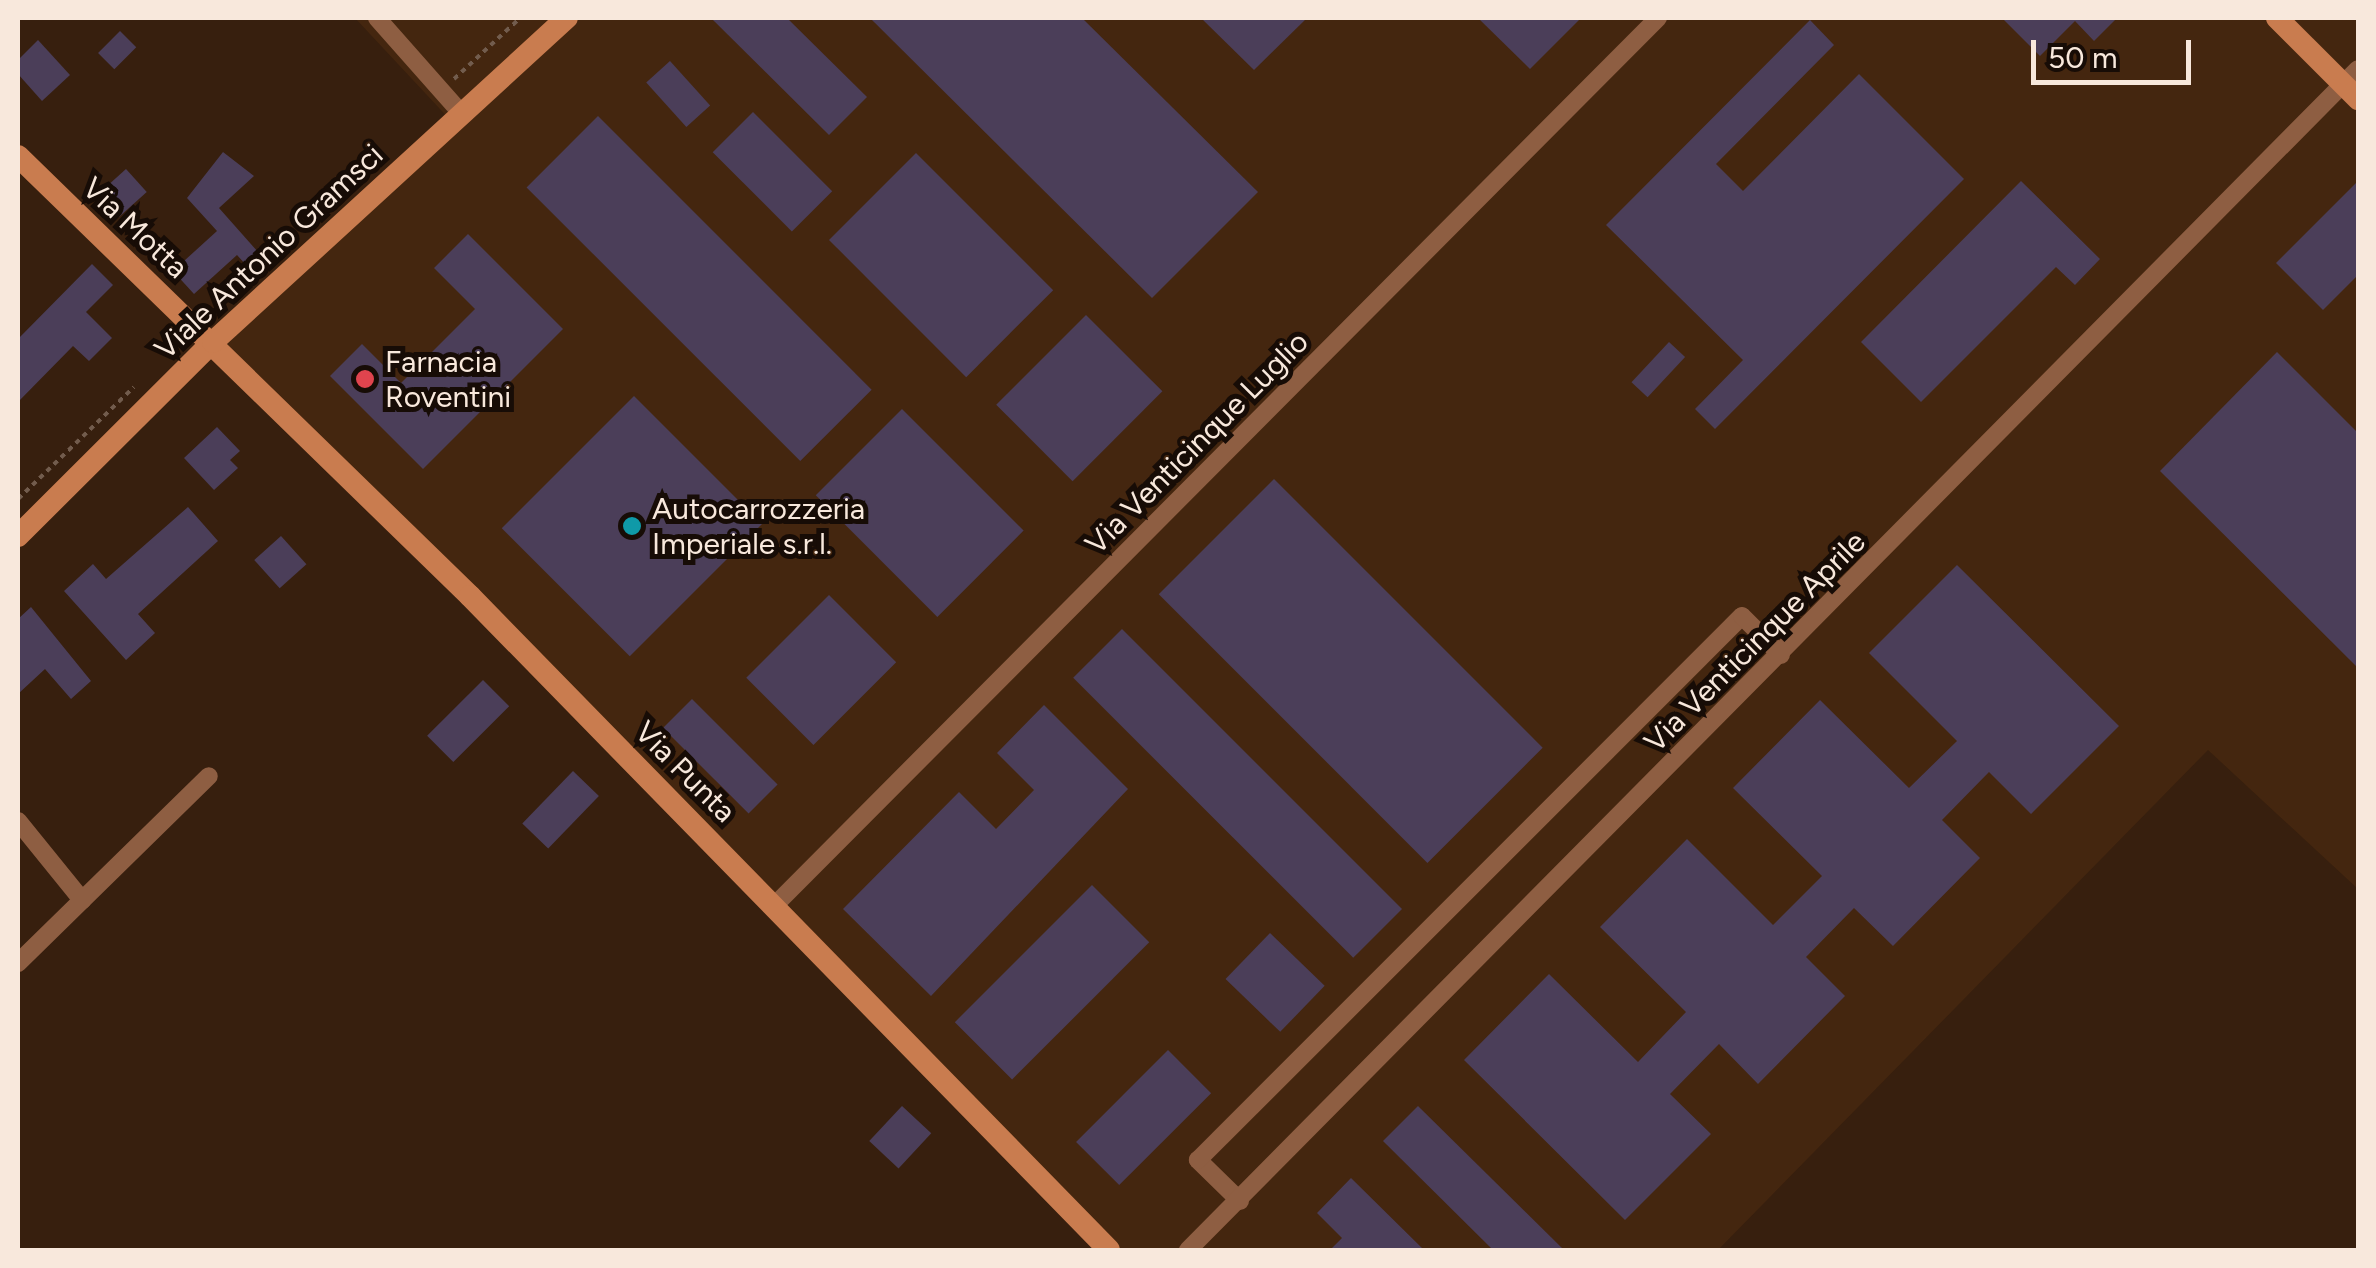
<!DOCTYPE html>
<style>
body{margin:0}
#map{position:relative;width:2376px;height:1268px;overflow:hidden;background:#371f0e;font-family:Figtree,sans-serif}
div>[style]{position:absolute}
[style*='--x']{left:calc(var(--x)*1px);top:calc(var(--y)*1px);width:calc(var(--w)*1px);rotate:calc(var(--a)*1deg)}
.built>*{inset:0;background:#44260f}
.building>*{inset:0;background:#4b3e59;transform-origin:0 0}
.path>*{height:4px;margin-top:-2px;transform-origin:0;background:repeating-linear-gradient(90deg,#725c4d 0 5px,transparent 0 10px)}
.street>*{height:18px;margin:-9px;padding:0 9px;transform-origin:9px;border-radius:9px;background:#8e5e42}
.secondary>*{height:22px;margin:-11px;padding:0 11px;transform-origin:11px;border-radius:11px;background:#c97c4f}
.dots>*{width:28px;height:28px;translate:-50% -50%;box-sizing:border-box;border:5px solid #170c06;border-radius:50%}
span{translate:-50% -50%;white-space:nowrap;text-align:center;line-height:1.15;-webkit-text-stroke:10px #170c06;paint-order:stroke}
.street-label{font-size:30px;color:#f8e8dc}
.poi-label{font-size:30px;color:#f8e8dc}
.left{translate:0 -50%;text-align:left}
.frame{position:absolute;inset:0;border:20px solid #f8e8dc;pointer-events:none}
.scale{position:absolute;left:2031px;top:40px;width:160px;height:45px;box-sizing:border-box;border:5px solid #f8e8dc;border-top:0;padding-left:12px;font-size:30px;line-height:35px;white-space:nowrap;color:#f8e8dc;-webkit-text-stroke:8px #170c06;paint-order:stroke}
</style>
<div id="map">
<div class="built">
<i style="clip-path:polygon(355px 18px,2358px 18px,2358px 889px,2208px 750px,1718px 1250px,1109px 1250px,226px 345px,453px 123px)"></i>
</div>
<div class="building">
<i style="clip-path:polygon(711px 18px,787px 18px,867px 97px,829px 135px)"></i>
<i style="clip-path:polygon(870px 18px,1082px 18px,1258px 192px,1152px 298px)"></i>
<i style="clip-path:polygon(1201px 18px,1307px 18px,1254px 70px)"></i>
<i style="clip-path:polygon(1478px 18px,1581px 18px,1530px 69px)"></i>
<i style="clip-path:polygon(2002px 18px,2117px 18px,2094px 41px,2075px 21px,2040px 56px)"></i>
<i style="clip-path:polygon(1810px 20px,1834px 45px,1716px 164px,1743px 191px,1859px 74px,1964px 179px,1715px 429px,1695px 409px,1743px 360px,1606px 225px)"></i>
<i style="left:120px;top:31px;width:23px;height:31px;rotate:45deg"></i>
<i style="clip-path:polygon(38px 40px,70px 75px,42px 101px,18px 74px,18px 60px)"></i>
<i style="left:670px;top:61px;width:60px;height:32px;rotate:48deg"></i>
<i style="left:753px;top:112px;width:112px;height:57px;rotate:45deg"></i>
<i style="left:598px;top:116px;width:387px;height:101px;rotate:45deg"></i>
<i style="clip-path:polygon(223px 152px,254px 176px,219px 208px,259px 253px,246px 265px,237px 255px,194px 294px,173px 271px,217px 231px,187px 198px)"></i>
<i style="left:916px;top:153px;width:194px;height:123px;rotate:45deg"></i>
<i style="left:126px;top:169px;width:31px;height:37px;rotate:48deg"></i>
<i style="clip-path:polygon(2021px 181px,2100px 259px,2075px 285px,2056px 267px,1921px 402px,1861px 342px)"></i>
<i style="clip-path:polygon(2358px 181px,2358px 275px,2323px 310px,2276px 263px)"></i>
<i style="clip-path:polygon(468px 234px,563px 329px,423px 469px,330px 376px,362px 344px,401px 383px,475px 309px,434px 268px)"></i>
<i style="clip-path:polygon(92px 264px,113px 285px,86px 312px,112px 338px,89px 361px,73px 346px,18px 402px,18px 339px)"></i>
<i style="left:1086px;top:315px;width:108px;height:127px;rotate:45deg"></i>
<i style="left:1669px;top:342px;width:22px;height:55px;rotate:43deg"></i>
<i style="clip-path:polygon(2277px 352px,2358px 433px,2358px 668px,2160px 471px)"></i>
<i style="left:634px;top:396px;width:181px;height:187px;rotate:45deg"></i>
<i style="left:902px;top:409px;width:172px;height:122px;rotate:45deg"></i>
<i style="clip-path:polygon(217px 427px,240px 451px,230px 460px,238px 468px,214px 490px,184px 458px)"></i>
<i style="left:1274px;top:479px;width:380px;height:163px;rotate:45deg"></i>
<i style="clip-path:polygon(188px 507px,218px 541px,138px 614px,155px 633px,126px 660px,64px 591px,93px 564px,106px 579px)"></i>
<i style="left:281px;top:536px;width:38px;height:36px;rotate:48deg"></i>
<i style="clip-path:polygon(1957px 565px,2119px 726px,2031px 814px,1989px 772px,1942px 820px,1980px 858px,1893px 946px,1854px 908px,1806px 957px,1845px 996px,1758px 1084px,1719px 1044px,1670px 1094px,1711px 1134px,1625px 1220px,1464px 1060px,1549px 974px,1638px 1062px,1686px 1012px,1600px 927px,1687px 839px,1773px 925px,1822px 876px,1733px 788px,1820px 700px,1909px 788px,1957px 741px,1869px 653px)"></i>
<i style="left:829px;top:595px;width:95px;height:117px;rotate:45deg"></i>
<i style="clip-path:polygon(31px 607px,91px 681px,71px 699px,45px 669px,18px 694px,18px 619px)"></i>
<i style="left:1122px;top:629px;width:396px;height:69px;rotate:45deg"></i>
<i style="left:483px;top:680px;width:37px;height:79px;rotate:45deg"></i>
<i style="left:692px;top:699px;width:121px;height:41px;rotate:45deg"></i>
<i style="clip-path:polygon(1044px 705px,1128px 789px,931px 996px,843px 909px,959px 792px,996px 829px,1034px 790px,997px 753px)"></i>
<i style="left:573px;top:771px;width:36px;height:73px;rotate:44deg"></i>
<i style="left:1092px;top:885px;width:81px;height:194px;rotate:45deg"></i>
<i style="left:1270px;top:933px;width:76px;height:64px;rotate:44deg"></i>
<i style="left:1168px;top:1050px;width:61px;height:130px;rotate:45deg"></i>
<i style="left:902px;top:1106px;width:40px;height:48px;rotate:43deg"></i>
<i style="clip-path:polygon(1418px 1106px,1564px 1250px,1493px 1250px,1383px 1141px)"></i>
<i style="clip-path:polygon(1351px 1178px,1424px 1250px,1330px 1250px,1342px 1238px,1317px 1213px)"></i>
</div>
<div class="path">
<i style="--x:454;--y:79;--w:90;--a:-42.7"></i>
<i style="--x:18;--y:499;--w:161;--a:-44"></i>
</div>
<div class="street">
<i style="--x:377;--y:18;--w:128;--a:48.5"></i>
<i style="--x:18;--y:821;--w:102;--a:51"></i>
<i style="--x:774;--y:906;--w:1253;--a:-45.13"></i>
<i style="--x:18;--y:963;--w:267;--a:-44.4"></i>
<i style="--x:1240;--y:1201;--w:59;--a:-135.7"></i>
<i style="--x:1198;--y:1160;--w:769;--a:-45"></i>
<i style="--x:1742;--y:616;--w:55;--a:45"></i>
<i style="--x:1188;--y:1250;--w:1662;--a:-45.27"></i>
</div>
<div class="secondary">
<i style="--x:2277;--y:18;--w:115;--a:45"></i>
<i style="--x:18;--y:156;--w:631;--a:44.23"></i>
<i style="--x:470;--y:596;--w:914;--a:45.66"></i>
<i style="--x:18;--y:536;--w:275;--a:-44.9"></i>
<i style="--x:213;--y:342;--w:480;--a:-42.5"></i>
</div>
<div class="dots">
<i style="left:365px;top:379px;background:#e0444e"></i>
<i style="left:632px;top:526px;background:#0f9aa8"></i>
</div>
<div class="street-label">
<span style="left:135px;top:228px;rotate:43deg">Via Motta</span>
<span style="left:269px;top:252px;rotate:-43deg">Viale Antonio Gramsci</span>
<span style="left:1197px;top:443px;rotate:-45deg">Via Venticinque Luglio</span>
<span style="left:1755px;top:642px;rotate:-45deg">Via Venticinque Aprile</span>
<span style="left:685px;top:772px;rotate:45deg">Via Punta</span>
</div>
<div class="poi-label">
<span class="left" style="left:385px;top:379px">Farnacia<br>Roventini</span>
<span class="left" style="left:652px;top:526px">Autocarrozzeria<br>Imperiale s.r.l.</span>
</div>
<div class="frame"></div>
<div class="scale">50 m</div>
</div>
